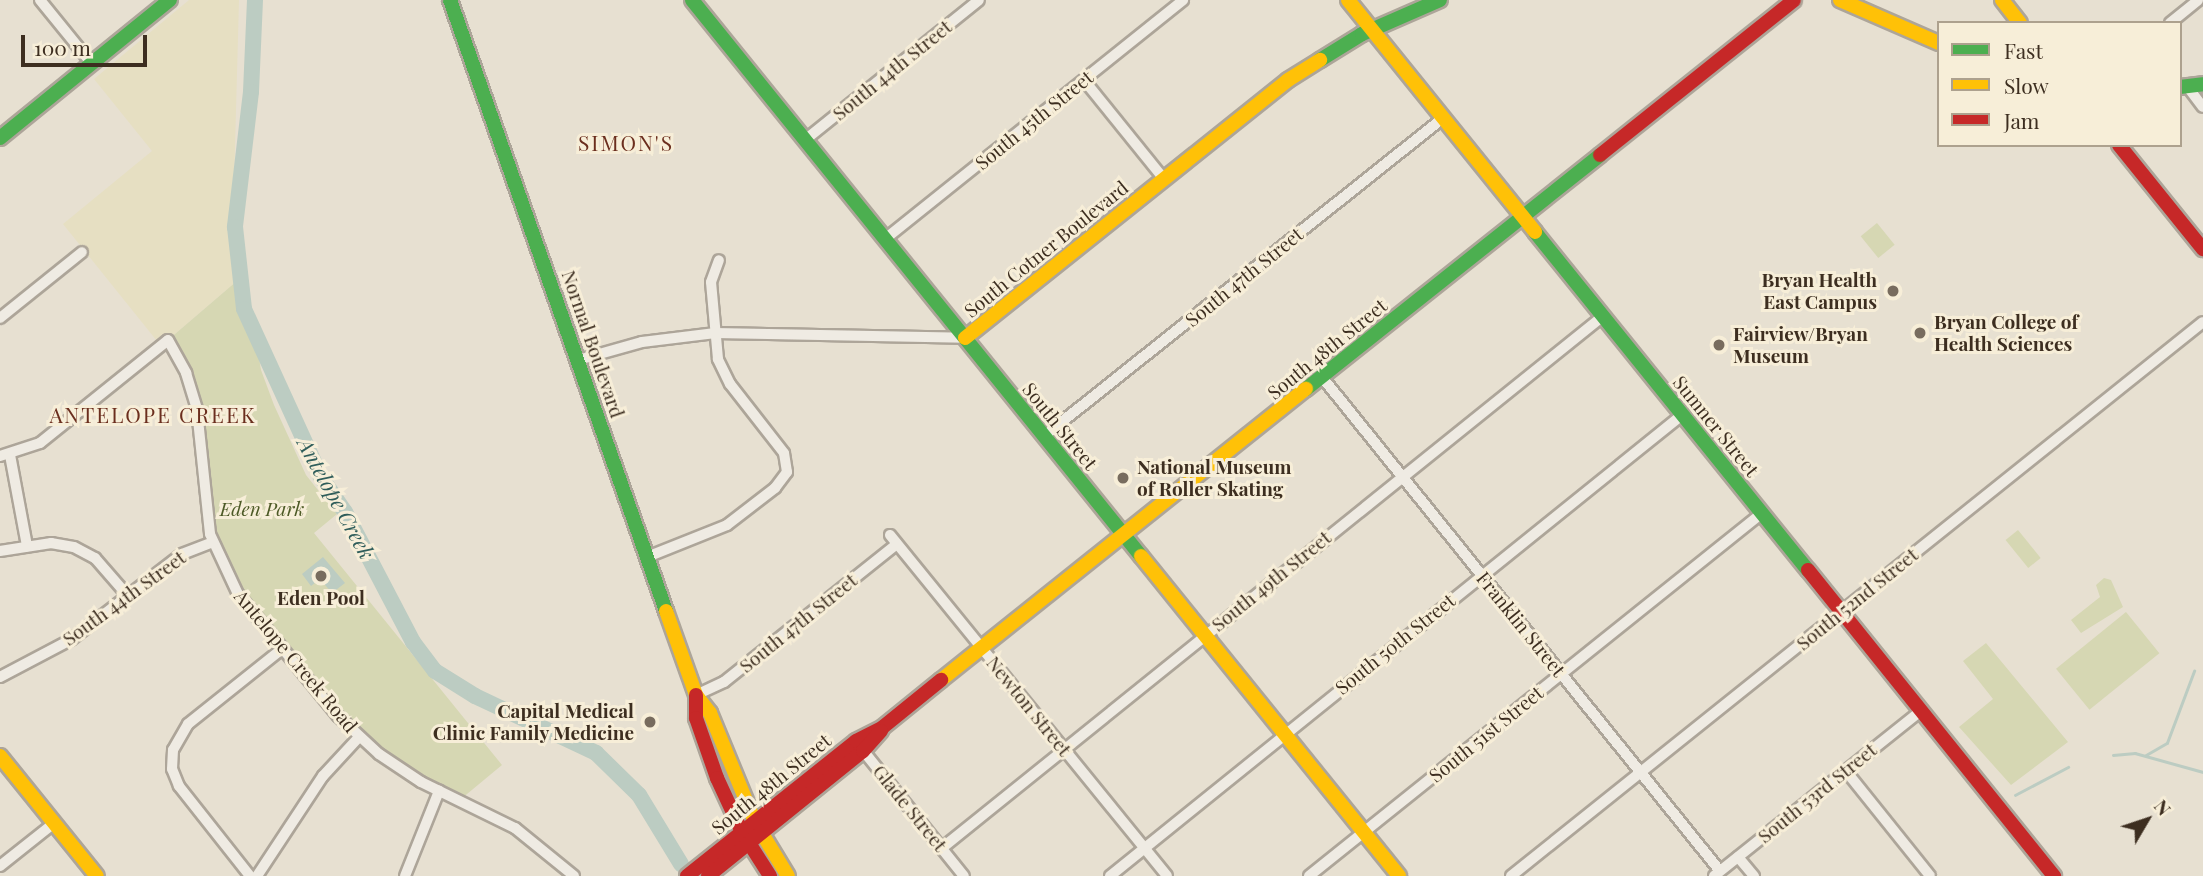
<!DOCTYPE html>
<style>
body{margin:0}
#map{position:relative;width:2203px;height:876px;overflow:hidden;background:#e7e0d1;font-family:"Playfair Display",serif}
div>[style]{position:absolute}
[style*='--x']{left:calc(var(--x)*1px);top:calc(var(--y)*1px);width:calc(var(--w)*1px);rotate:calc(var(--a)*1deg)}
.farmland>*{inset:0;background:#e6dfc2}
.green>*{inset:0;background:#d6d7b3;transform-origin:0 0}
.water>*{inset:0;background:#bcccc2}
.stream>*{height:2.5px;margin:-1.25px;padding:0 1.25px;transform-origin:1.25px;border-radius:1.25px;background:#bcccc2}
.river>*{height:16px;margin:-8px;padding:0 8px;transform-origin:8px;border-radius:8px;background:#bcccc2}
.roads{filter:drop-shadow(2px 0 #ada599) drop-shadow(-2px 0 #ada599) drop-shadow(0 2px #ada599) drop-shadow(0 -2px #ada599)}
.street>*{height:10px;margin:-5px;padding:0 5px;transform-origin:5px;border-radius:5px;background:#efebe3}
.fast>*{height:14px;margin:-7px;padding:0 7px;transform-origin:7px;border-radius:7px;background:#4caf50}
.slow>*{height:14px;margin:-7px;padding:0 7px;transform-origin:7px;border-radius:7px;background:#ffc107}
.jam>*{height:14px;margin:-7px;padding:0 7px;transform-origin:7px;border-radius:7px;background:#c62828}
.dots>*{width:19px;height:19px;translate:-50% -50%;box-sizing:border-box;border:4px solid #f7eed8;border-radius:50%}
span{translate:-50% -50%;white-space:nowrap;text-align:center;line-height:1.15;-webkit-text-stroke:6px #f7eed8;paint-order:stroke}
.street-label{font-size:19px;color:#3d2e20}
.poi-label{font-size:19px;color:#3d2e20;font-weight:700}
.right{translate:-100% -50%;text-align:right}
.left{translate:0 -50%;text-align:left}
.park-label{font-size:19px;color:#4d5a26;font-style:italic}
.neighbourhood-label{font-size:21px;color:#6b2e1e;letter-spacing:2px}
.water-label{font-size:21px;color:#2f5d5a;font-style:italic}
.legend{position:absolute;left:1937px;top:21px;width:245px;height:126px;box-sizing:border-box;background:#f7eed8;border:2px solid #ada18e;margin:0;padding:9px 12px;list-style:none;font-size:21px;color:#3d2e20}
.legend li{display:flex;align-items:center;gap:14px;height:35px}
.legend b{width:35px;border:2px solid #ada18e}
.north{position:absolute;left:2112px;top:785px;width:70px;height:70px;-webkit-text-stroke:5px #f7eed8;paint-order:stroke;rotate:51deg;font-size:19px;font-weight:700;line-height:28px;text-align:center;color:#3d2e20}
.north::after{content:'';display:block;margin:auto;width:24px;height:32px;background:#3d2e20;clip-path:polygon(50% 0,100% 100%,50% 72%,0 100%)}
.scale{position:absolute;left:21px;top:35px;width:126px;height:32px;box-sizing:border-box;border:4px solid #3d2e20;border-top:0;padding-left:9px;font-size:21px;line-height:24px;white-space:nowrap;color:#3d2e20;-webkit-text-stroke:5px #f7eed8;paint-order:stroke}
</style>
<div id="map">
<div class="farmland">
<i style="clip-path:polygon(189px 0,239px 0,233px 221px,245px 274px,161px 346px,63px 224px,152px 151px,94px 79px)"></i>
</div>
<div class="green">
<i style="left:1877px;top:223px;width:28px;height:21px;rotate:51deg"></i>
<i style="clip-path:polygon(245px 274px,261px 370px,274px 405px,306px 475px,337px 514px,314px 533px,502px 765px,461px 799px,439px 791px,359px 737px,238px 594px,210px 534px,197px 410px,168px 340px)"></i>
<i style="left:2018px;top:530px;width:36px;height:16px;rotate:51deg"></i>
<i style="clip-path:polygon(2104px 578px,2111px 580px,2123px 607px,2081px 633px,2071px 620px,2100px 597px,2096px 585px)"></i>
<i style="left:2126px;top:612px;width:53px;height:90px;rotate:51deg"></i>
<i style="clip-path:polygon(1986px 643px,2068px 742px,2011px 785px,1959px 727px,1993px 699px,1963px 661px)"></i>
</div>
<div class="water">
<i style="clip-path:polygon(323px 557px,345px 583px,332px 593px,320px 579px,311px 586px,302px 574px)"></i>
</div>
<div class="stream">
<i style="--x:2113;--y:755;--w:22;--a:-5"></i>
<i style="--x:2135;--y:753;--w:71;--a:15.6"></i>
<i style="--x:2146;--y:755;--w:24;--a:-30"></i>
<i style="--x:2167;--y:743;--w:77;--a:-69.4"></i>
<i style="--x:2015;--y:795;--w:60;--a:-27.8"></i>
</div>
<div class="river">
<i style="--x:255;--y:0;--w:92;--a:92.5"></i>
<i style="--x:251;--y:92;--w:136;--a:96.8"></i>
<i style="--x:235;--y:227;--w:82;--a:83.7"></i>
<i style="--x:244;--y:309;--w:185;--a:65.4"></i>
<i style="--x:321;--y:477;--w:42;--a:55.6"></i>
<i style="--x:345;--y:512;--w:147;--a:62.4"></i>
<i style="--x:413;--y:642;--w:36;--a:53"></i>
<i style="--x:435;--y:671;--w:47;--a:32"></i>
<i style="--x:475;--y:696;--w:134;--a:25.2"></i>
<i style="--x:596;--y:753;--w:60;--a:44.3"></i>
<i style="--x:639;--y:795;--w:81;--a:58.7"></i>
</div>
<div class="roads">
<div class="street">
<i style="--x:40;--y:0;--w:82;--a:50.9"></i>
<i style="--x:2170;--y:23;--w:36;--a:-39"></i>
<i style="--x:1084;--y:80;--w:127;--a:51.1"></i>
<i style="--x:2187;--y:86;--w:26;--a:53"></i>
<i style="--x:805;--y:140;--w:223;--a:-38.8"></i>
<i style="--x:885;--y:239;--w:382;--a:-38.7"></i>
<i style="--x:0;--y:318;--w:105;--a:-38.8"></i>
<i style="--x:578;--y:360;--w:66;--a:-15.7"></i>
<i style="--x:642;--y:342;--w:74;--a:-7"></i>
<i style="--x:715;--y:333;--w:250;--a:1.1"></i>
<i style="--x:1322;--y:377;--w:634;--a:51.14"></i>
<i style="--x:1044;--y:436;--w:510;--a:-38.55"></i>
<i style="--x:10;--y:455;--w:93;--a:79.4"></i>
<i style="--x:0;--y:456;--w:42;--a:-18"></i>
<i style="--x:40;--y:443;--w:164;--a:-38.8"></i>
<i style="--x:168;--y:340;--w:38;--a:61"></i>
<i style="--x:186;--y:373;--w:39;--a:73"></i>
<i style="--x:197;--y:410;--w:125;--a:84"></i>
<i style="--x:210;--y:534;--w:66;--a:65"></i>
<i style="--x:238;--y:594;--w:158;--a:50.7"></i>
<i style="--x:338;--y:716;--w:56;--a:42.8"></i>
<i style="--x:379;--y:754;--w:50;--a:33.7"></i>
<i style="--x:421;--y:782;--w:105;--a:26.1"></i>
<i style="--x:515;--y:828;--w:76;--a:39.1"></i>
<i style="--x:890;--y:535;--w:439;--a:50.9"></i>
<i style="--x:0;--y:551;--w:52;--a:-8.9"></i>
<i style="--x:51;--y:543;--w:23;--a:10"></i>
<i style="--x:74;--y:547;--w:24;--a:28"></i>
<i style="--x:95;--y:558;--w:50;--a:49"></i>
<i style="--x:647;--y:557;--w:86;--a:-21.8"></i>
<i style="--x:727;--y:525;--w:61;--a:-37.6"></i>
<i style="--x:775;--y:488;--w:20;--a:-53"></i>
<i style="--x:787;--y:472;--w:19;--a:-99"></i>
<i style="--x:784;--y:453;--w:88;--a:-128"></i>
<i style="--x:730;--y:384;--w:28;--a:-116"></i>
<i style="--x:718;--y:359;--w:77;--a:-95.2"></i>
<i style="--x:711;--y:282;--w:23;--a:-70"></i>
<i style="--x:0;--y:677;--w:81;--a:-27.8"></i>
<i style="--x:72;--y:639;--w:139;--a:-37.7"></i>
<i style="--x:182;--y:554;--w:33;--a:-21"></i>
<i style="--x:696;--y:695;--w:31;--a:-25"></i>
<i style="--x:724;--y:682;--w:221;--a:-38.6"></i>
<i style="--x:861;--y:748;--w:164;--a:51.2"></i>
<i style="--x:1846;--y:771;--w:134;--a:51.3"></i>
<i style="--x:942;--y:848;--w:848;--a:-38.83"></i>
<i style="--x:1738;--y:857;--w:25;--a:50"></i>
<i style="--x:0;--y:866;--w:69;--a:-38.5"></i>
<i style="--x:250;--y:876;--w:115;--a:-128.3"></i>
<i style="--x:179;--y:786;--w:18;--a:-112"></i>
<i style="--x:172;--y:769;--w:19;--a:-87"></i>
<i style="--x:173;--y:750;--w:30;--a:-60"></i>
<i style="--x:188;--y:724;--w:120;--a:-38.6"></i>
<i style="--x:257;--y:876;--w:120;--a:-56.6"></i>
<i style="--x:323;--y:776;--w:53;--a:-47.3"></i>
<i style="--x:405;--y:876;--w:92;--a:-68.2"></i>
<i style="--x:1110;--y:876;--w:735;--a:-38.87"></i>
<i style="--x:1309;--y:876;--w:580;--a:-38.71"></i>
<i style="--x:1511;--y:876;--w:886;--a:-38.68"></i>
<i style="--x:1714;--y:876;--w:265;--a:-38.6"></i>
</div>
<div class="fast">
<i style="--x:450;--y:0;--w:648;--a:70.53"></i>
<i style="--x:692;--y:0;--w:715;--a:51.08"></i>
<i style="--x:1320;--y:60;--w:49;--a:-31.8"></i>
<i style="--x:1362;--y:34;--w:85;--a:-23.6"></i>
<i style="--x:2180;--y:87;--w:23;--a:-7"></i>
<i style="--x:0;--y:138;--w:219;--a:-39.1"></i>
<i style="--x:1535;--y:232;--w:434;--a:51.1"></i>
<i style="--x:1306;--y:389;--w:376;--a:-38.5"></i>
</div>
<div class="slow">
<i style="--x:1348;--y:0;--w:298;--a:51.1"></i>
<i style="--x:1840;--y:0;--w:108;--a:23.5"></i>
<i style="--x:2002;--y:0;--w:29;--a:52"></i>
<i style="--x:965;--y:338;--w:413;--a:-38.6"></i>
<i style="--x:1288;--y:80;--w:38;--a:-32"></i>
<i style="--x:1141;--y:556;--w:411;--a:51.1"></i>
<i style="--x:666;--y:611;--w:89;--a:70.3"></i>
<i style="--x:696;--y:695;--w:23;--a:52"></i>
<i style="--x:710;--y:713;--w:118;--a:67.6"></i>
<i style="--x:755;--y:822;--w:63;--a:58.6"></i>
<i style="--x:941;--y:680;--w:467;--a:-38.6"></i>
<i style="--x:0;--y:756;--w:154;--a:51.1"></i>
</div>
<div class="jam">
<i style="--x:2119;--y:145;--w:134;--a:51.1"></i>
<i style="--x:1600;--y:155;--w:248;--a:-38.6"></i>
<i style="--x:1808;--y:570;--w:393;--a:51.2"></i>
<i style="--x:696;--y:695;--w:23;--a:90"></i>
<i style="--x:696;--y:718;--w:64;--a:70.7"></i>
<i style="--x:717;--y:778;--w:60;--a:65.2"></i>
<i style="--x:742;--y:832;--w:52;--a:57.5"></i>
<i style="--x:687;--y:876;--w:216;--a:-38.6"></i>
<i style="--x:856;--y:741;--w:30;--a:-27"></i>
<i style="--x:883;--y:727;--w:75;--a:-39"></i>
<i style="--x:708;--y:876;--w:199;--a:-38.9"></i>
<i style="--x:863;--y:751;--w:27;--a:-48"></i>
</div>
</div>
<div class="dots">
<i style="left:1893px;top:291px;background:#786c5e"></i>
<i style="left:1920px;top:333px;background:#786c5e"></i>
<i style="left:1719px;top:345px;background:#786c5e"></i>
<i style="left:1123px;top:478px;background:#786c5e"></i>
<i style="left:321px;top:576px;background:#786c5e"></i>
<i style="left:650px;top:722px;background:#786c5e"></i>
</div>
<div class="street-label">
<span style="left:892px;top:70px;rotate:-39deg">South 44th Street</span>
<span style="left:1034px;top:120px;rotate:-39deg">South 45th Street</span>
<span style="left:1046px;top:249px;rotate:-39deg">South Cotner Boulevard</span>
<span style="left:1244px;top:277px;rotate:-39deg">South 47th Street</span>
<span style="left:593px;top:344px;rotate:71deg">Normal Boulevard</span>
<span style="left:1327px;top:349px;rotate:-39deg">South 48th Street</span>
<span style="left:1060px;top:426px;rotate:51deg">South Street</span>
<span style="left:1716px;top:426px;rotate:51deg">Sumner Street</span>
<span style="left:1271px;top:581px;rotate:-39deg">South 49th Street</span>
<span style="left:124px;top:598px;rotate:-36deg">South 44th Street</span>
<span style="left:1857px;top:599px;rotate:-39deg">South 52nd Street</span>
<span style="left:798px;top:623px;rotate:-39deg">South 47th Street</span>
<span style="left:1521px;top:624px;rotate:51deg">Franklin Street</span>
<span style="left:1395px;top:644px;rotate:-39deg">South 50th Street</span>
<span style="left:296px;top:661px;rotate:50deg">Antelope Creek Road</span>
<span style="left:1029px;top:706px;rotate:51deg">Newton Street</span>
<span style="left:1486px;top:734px;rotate:-39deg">South 51st Street</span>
<span style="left:771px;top:784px;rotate:-39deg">South 48th Street</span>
<span style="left:1817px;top:793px;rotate:-39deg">South 53rd Street</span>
<span style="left:910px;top:808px;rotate:51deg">Glade Street</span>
</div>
<div class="poi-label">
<span class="right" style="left:1877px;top:291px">Bryan Health<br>East Campus</span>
<span class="left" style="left:1934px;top:333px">Bryan College of<br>Health Sciences</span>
<span class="left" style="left:1733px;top:345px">Fairview/Bryan<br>Museum</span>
<span class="left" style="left:1137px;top:478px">National Museum<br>of Roller Skating</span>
<span style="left:321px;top:598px">Eden Pool</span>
<span class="right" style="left:634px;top:722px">Capital Medical<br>Clinic Family Medicine</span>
</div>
<div class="park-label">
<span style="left:262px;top:509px">Eden Park</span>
</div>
<div class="neighbourhood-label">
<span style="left:626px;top:142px">SIMON'S</span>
<span style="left:153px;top:414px">ANTELOPE CREEK</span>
</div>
<div class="water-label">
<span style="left:337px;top:498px;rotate:61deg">Antelope Creek</span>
</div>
<ul class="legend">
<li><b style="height:9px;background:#4caf50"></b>Fast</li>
<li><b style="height:9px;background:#ffc107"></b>Slow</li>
<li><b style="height:9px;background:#c62828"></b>Jam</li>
</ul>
<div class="north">N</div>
<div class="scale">100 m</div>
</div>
